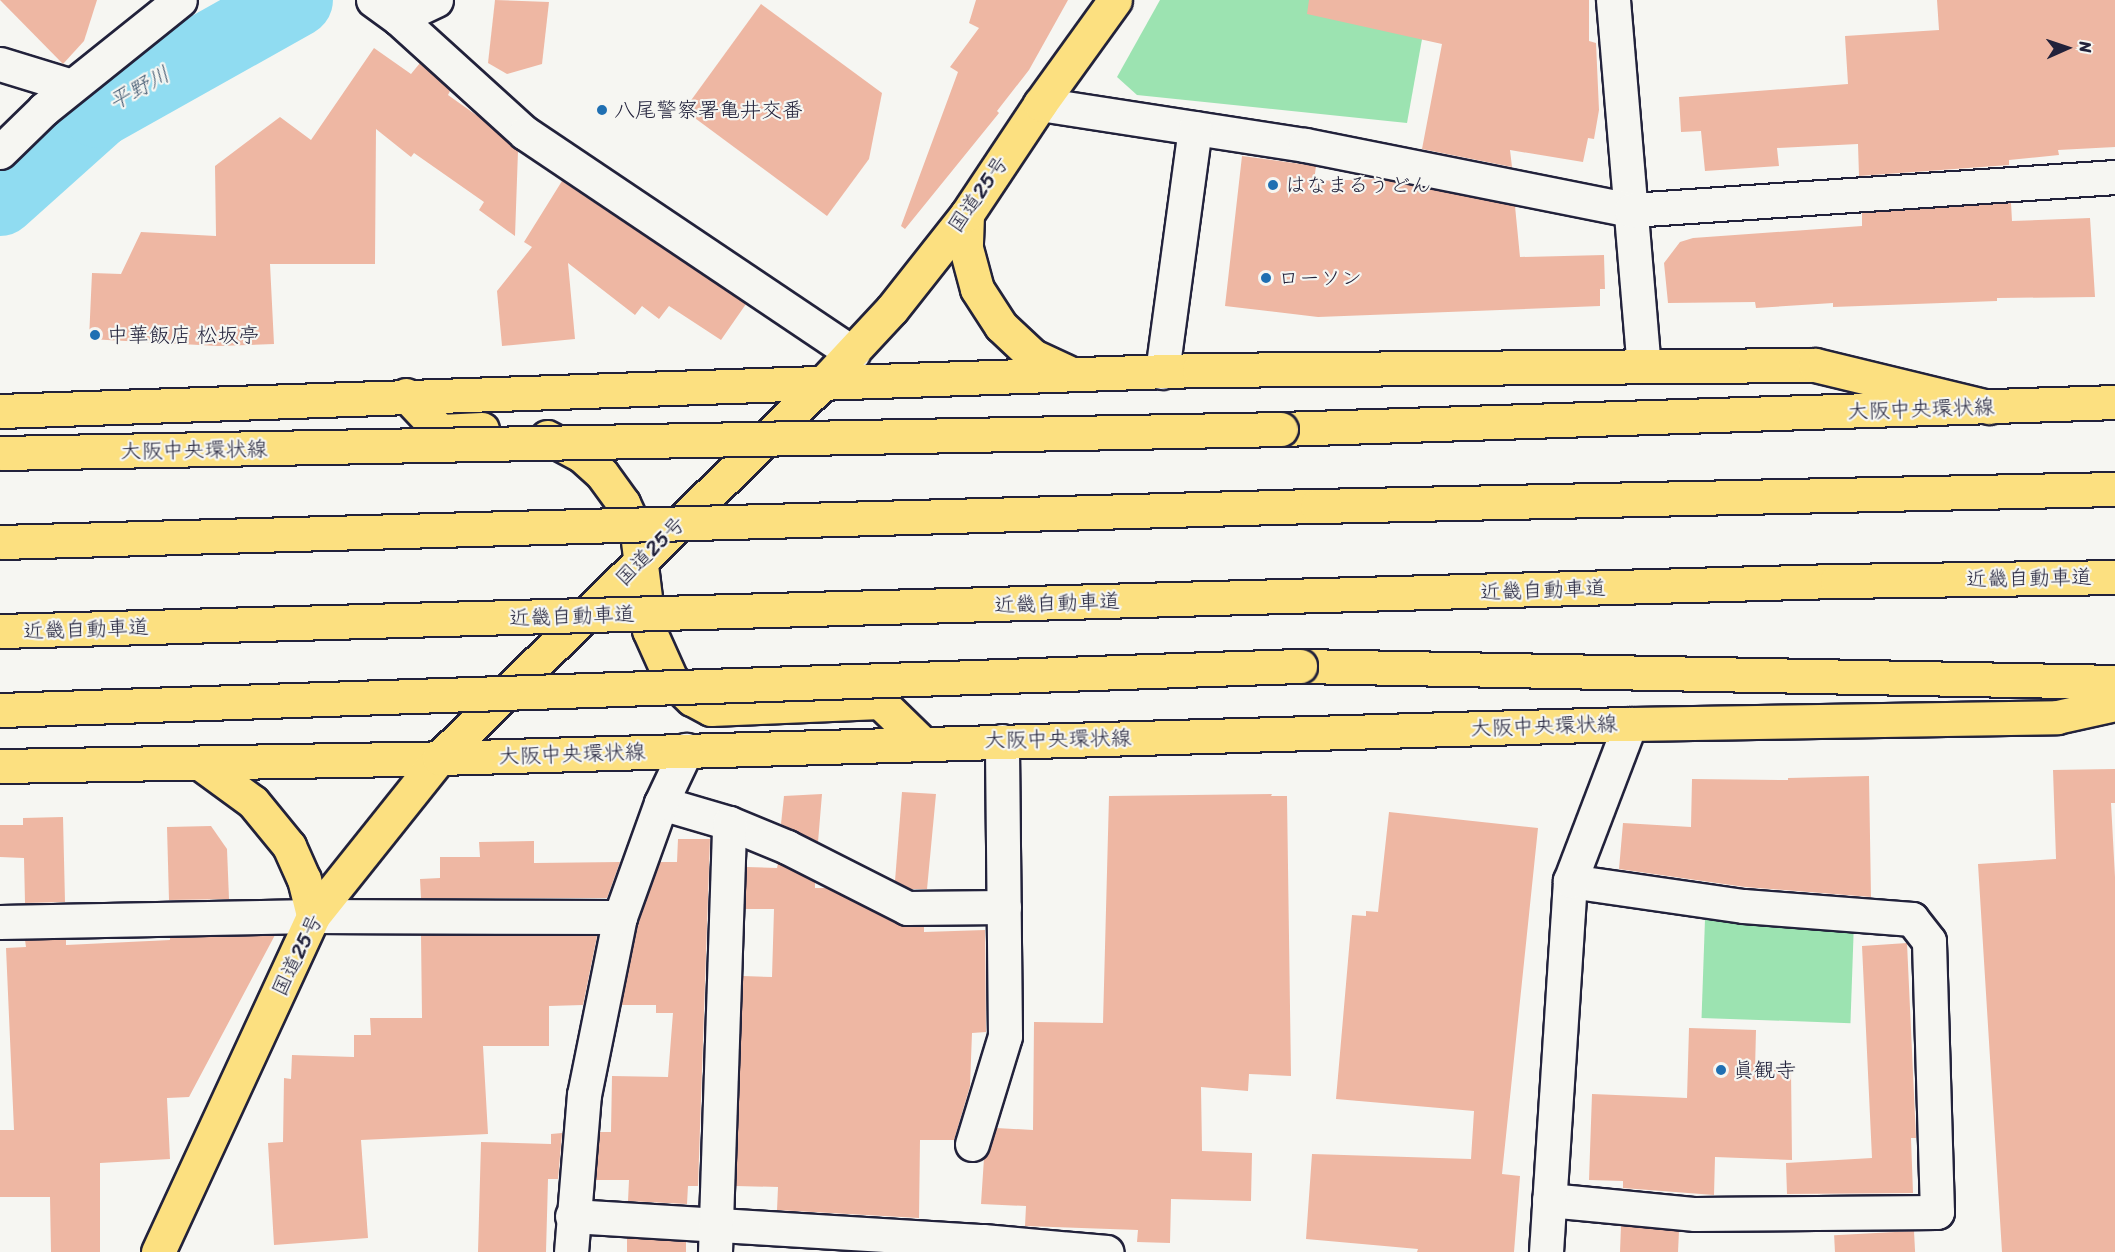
<!DOCTYPE html>
<meta charset="utf-8">
<style>
body{margin:0}
#map{position:relative;width:2115px;height:1252px;overflow:hidden;background:#f6f6f2;font-family:Sriracha,"Klee One",sans-serif}
div>[style]{position:absolute}
[style*='--x']{left:calc(var(--x)*1px);top:calc(var(--y)*1px);width:calc(var(--w)*1px);rotate:calc(var(--a)*1deg)}
.green>*{inset:0;background:#9ce3b1;transform-origin:0 0}
.river>*{height:74px;margin:-37px;padding:0 37px;transform-origin:37px;border-radius:37px;background:#90dcf1}
.building>*{inset:0;background:#eeb7a3;transform-origin:0 0}
.roads{filter:drop-shadow(2px 0 #22223b) drop-shadow(-2px 0 #22223b) drop-shadow(0 2px #22223b) drop-shadow(0 -2px #22223b)}
.minor>*{height:33px;margin:-16.5px;padding:0 16.5px;transform-origin:16.5px;border-radius:16.5px;background:#f6f6f2}
.tertiary>*{height:33px;margin:-16.5px;padding:0 16.5px;transform-origin:16.5px;border-radius:16.5px;background:#f6f6f2}
.primary>*{height:33px;margin:-16.5px;padding:0 16.5px;transform-origin:16.5px;border-radius:16.5px;background:#fce080}
.trunk>*{height:33px;margin:-16.5px;padding:0 16.5px;transform-origin:16.5px;border-radius:16.5px;background:#fce080}
.bridges{filter:drop-shadow(2px 0 #22223b) drop-shadow(-2px 0 #22223b) drop-shadow(0 2px #22223b) drop-shadow(0 -2px #22223b)}
.primary-bridge>*{height:33px;margin:-16.5px;padding:0 16.5px;transform-origin:16.5px;border-radius:16.5px;background:#fce080}
.motorway-bridge>*{height:33px;margin:-16.5px;padding:0 16.5px;transform-origin:16.5px;border-radius:16.5px;background:#fce080}
.dots>*{width:16px;height:16px;translate:-50% -50%;box-sizing:border-box;border:3px solid #f6f6f2;border-radius:50%}
span{translate:-50% -50%;white-space:nowrap;text-align:center;line-height:1.15;-webkit-text-stroke:4.5px #f6f6f2;paint-order:stroke}
.poi-label{font-size:21px;color:#22223b}
.left{translate:0 -50%;text-align:left}
.street-label{font-size:21px;color:#22223b}
.water-label{font-size:22px;color:#435a72;font-style:italic}
.north{position:absolute;left:2037px;top:18px;width:60px;height:60px;-webkit-text-stroke:4px #f6f6f2;paint-order:stroke;rotate:87deg;font-size:16px;font-weight:700;line-height:24px;text-align:center;color:#22223b}
.north::after{content:'';display:block;margin:auto;width:21px;height:27px;background:#22223b;clip-path:polygon(50% 0,100% 100%,50% 72%,0 100%)}
</style>
<div id="map">
<div class="green">
<i style="clip-path:polygon(1160px 0,1429px 0,1407px 123px,1137px 95px,1117px 77px)"></i>
<i style="left:1705px;top:919px;width:149px;height:99px;rotate:2deg"></i>
</div>
<div class="river">
<i style="--x:0;--y:199;--w:132;--a:-41.9"></i>
<i style="--x:98;--y:111;--w:227;--a:-29.3"></i>
</div>
<div class="building">
<i style="clip-path:polygon(0 0,97px 0,84px 41px,63px 64px)"></i>
<i style="clip-path:polygon(495px 0,549px 2px,542px 64px,507px 74px,488px 63px)"></i>
<i style="clip-path:polygon(976px 0,1068px 0,1029px 70px,997px 111px,999px 113px,905px 229px,901px 226px,958px 72px,950px 67px,979px 28px,969px 23px)"></i>
<i style="clip-path:polygon(1309px 0,1589px 0,1589px 41px,1596px 43px,1599px 110px,1594px 139px,1588px 138px,1583px 162px,1510px 150px,1512px 167px,1422px 149px,1442px 44px,1307px 14px)"></i>
<i style="clip-path:polygon(1937px 0,2115px 0,2115px 147px,2058px 150px,2059px 155px,2009px 160px,2009px 165px,1859px 176px,1858px 144px,1777px 148px,1779px 166px,1705px 171px,1701px 131px,1681px 132px,1679px 97px,1848px 84px,1845px 36px,1939px 30px)"></i>
<i style="clip-path:polygon(761px 4px,882px 93px,869px 159px,827px 216px,684px 110px)"></i>
<i style="clip-path:polygon(374px 48px,411px 74px,420px 63px,450px 91px,448px 95px,479px 117px,518px 151px,515px 236px,479px 210px,484px 202px,414px 153px,411px 157px,376px 129px,375px 264px,270px 264px,274px 344px,218px 346px,89px 339px,92px 273px,121px 274px,141px 232px,216px 236px,215px 166px,280px 117px,311px 140px)"></i>
<i style="clip-path:polygon(1242px 156px,1316px 166px,1314px 181px,1379px 179px,1515px 206px,1520px 257px,1604px 255px,1605px 289px,1600px 289px,1600px 306px,1318px 317px,1225px 306px)"></i>
<i style="clip-path:polygon(562px 181px,746px 304px,721px 340px,669px 306px,659px 319px,642px 306px,635px 315px,568px 263px,575px 339px,502px 346px,497px 291px,532px 247px,524px 242px)"></i>
<i style="clip-path:polygon(2011px 203px,2012px 221px,2090px 218px,2095px 297px,1997px 298px,1997px 301px,1833px 307px,1833px 303px,1756px 308px,1755px 302px,1668px 303px,1664px 263px,1680px 242px,1693px 238px,1862px 226px,1862px 213px)"></i>
<i style="clip-path:polygon(2115px 769px,2115px 803px,2111px 803px,2115px 877px,2115px 1252px,2002px 1252px,1978px 864px,2056px 859px,2053px 770px)"></i>
<i style="clip-path:polygon(1869px 776px,1871px 897px,1745px 887px,1619px 869px,1623px 823px,1691px 827px,1692px 779px,1788px 780px,1788px 778px)"></i>
<i style="clip-path:polygon(902px 792px,936px 794px,927px 889px,911px 889px,895px 881px)"></i>
<i style="clip-path:polygon(822px 794px,818px 842px,781px 824px,784px 796px)"></i>
<i style="clip-path:polygon(1272px 794px,1271px 796px,1287px 796px,1291px 1076px,1249px 1074px,1248px 1091px,1201px 1087px,1202px 1151px,1252px 1153px,1251px 1201px,1171px 1199px,1170px 1243px,1137px 1242px,1138px 1230px,1025px 1226px,1026px 1206px,981px 1204px,984px 1158px,990px 1149px,996px 1128px,1033px 1130px,1034px 1022px,1103px 1023px,1109px 796px)"></i>
<i style="clip-path:polygon(1389px 812px,1538px 828px,1502px 1174px,1520px 1176px,1514px 1252px,1417px 1252px,1418px 1249px,1306px 1239px,1312px 1154px,1471px 1159px,1474px 1111px,1336px 1099px,1352px 915px,1366px 916px,1366px 911px,1378px 912px)"></i>
<i style="clip-path:polygon(63px 817px,65px 902px,25px 903px,24px 858px,0 857px,0 825px,23px 825px,23px 818px)"></i>
<i style="clip-path:polygon(211px 826px,227px 849px,229px 899px,169px 900px,167px 827px)"></i>
<i style="clip-path:polygon(678px 839px,710px 839px,698px 1186px,688px 1186px,687px 1204px,628px 1201px,629px 1180px,596px 1180px,600px 1132px,611px 1132px,612px 1076px,668px 1077px,673px 1013px,656px 1013px,656px 1005px,621px 1005px,638px 922px,660px 862px,677px 862px)"></i>
<i style="clip-path:polygon(534px 841px,534px 863px,620px 862px,607px 898px,421px 898px,420px 879px,440px 878px,440px 857px,480px 857px,479px 842px)"></i>
<i style="clip-path:polygon(778px 863px,815px 882px,815px 888px,827px 888px,899px 925px,924px 927px,924px 932px,985px 930px,986px 1032px,972px 1033px,970px 1086px,954px 1140px,920px 1140px,919px 1218px,777px 1210px,778px 1187px,736px 1186px,743px 976px,772px 977px,774px 909px,745px 909px,746px 867px,777px 868px)"></i>
<i style="clip-path:polygon(275px 935px,189px 1097px,167px 1098px,170px 1159px,100px 1163px,100px 1252px,51px 1252px,50px 1197px,0 1197px,0 1130px,14px 1130px,6px 948px,26px 947px,25px 940px,66px 939px,66px 945px,170px 940px,170px 938px)"></i>
<i style="clip-path:polygon(421px 935px,597px 936px,583px 1005px,549px 1006px,549px 1046px,483px 1046px,488px 1134px,361px 1140px,368px 1238px,274px 1245px,268px 1143px,283px 1142px,284px 1078px,291px 1079px,292px 1055px,354px 1057px,354px 1035px,371px 1035px,370px 1018px,422px 1018px)"></i>
<i style="clip-path:polygon(1907px 943px,1916px 1138px,1911px 1138px,1913px 1193px,1787px 1194px,1786px 1163px,1872px 1158px,1862px 946px)"></i>
<i style="clip-path:polygon(1689px 1028px,1756px 1030px,1755px 1070px,1791px 1070px,1792px 1160px,1715px 1157px,1714px 1195px,1623px 1188px,1623px 1181px,1589px 1180px,1592px 1094px,1687px 1098px)"></i>
<i style="clip-path:polygon(562px 1133px,558px 1179px,548px 1179px,546px 1252px,478px 1252px,481px 1142px,551px 1144px,551px 1134px)"></i>
<i style="clip-path:polygon(1621px 1226px,1679px 1231px,1678px 1252px,1620px 1252px)"></i>
<i style="left:1914px;top:1231px;width:21px;height:80px;rotate:87deg"></i>
<i style="clip-path:polygon(627px 1238px,686px 1242px,686px 1252px,627px 1252px)"></i>
</div>
<div class="roads">
<div class="minor">
<i style="--x:373;--y:0;--w:31;--a:36"></i>
<i style="--x:398;--y:18;--w:171;--a:42.2"></i>
<i style="--x:525;--y:133;--w:395;--a:33.9"></i>
<i style="--x:1613;--y:0;--w:367;--a:85.2"></i>
<i style="--x:398;--y:18;--w:42;--a:-25.3"></i>
<i style="--x:0;--y:64;--w:75;--a:17"></i>
<i style="--x:1040;--y:104;--w:268;--a:8.8"></i>
<i style="--x:1305;--y:145;--w:332;--a:11.3"></i>
<i style="--x:1631;--y:210;--w:485;--a:-3.9"></i>
<i style="--x:0;--y:152;--w:62;--a:-44.3"></i>
<i style="--x:44;--y:109;--w:174;--a:-38.7"></i>
<i style="--x:1162;--y:372;--w:246;--a:-82.3"></i>
<i style="--x:661;--y:803;--w:71;--a:16.4"></i>
<i style="--x:729;--y:823;--w:63;--a:22.5"></i>
<i style="--x:787;--y:847;--w:135;--a:26.9"></i>
<i style="--x:907;--y:908;--w:97;--a:-0.6"></i>
<i style="--x:0;--y:922;--w:313;--a:-1.1"></i>
<i style="--x:313;--y:916;--w:307;--a:0.2"></i>
<i style="--x:972;--y:1144;--w:113;--a:-73"></i>
<i style="--x:1005;--y:1036;--w:295;--a:-90.6"></i>
<i style="--x:1549;--y:1200;--w:147;--a:5.5"></i>
<i style="--x:1695;--y:1214;--w:242;--a:-0.5"></i>
<i style="--x:1937;--y:1212;--w:271;--a:-91.7"></i>
<i style="--x:1929;--y:941;--w:28;--a:-128"></i>
<i style="--x:1912;--y:919;--w:169;--a:-175.6"></i>
<i style="--x:1743;--y:906;--w:175;--a:-171.8"></i>
<i style="--x:572;--y:1216;--w:412;--a:3.5"></i>
<i style="--x:983;--y:1241;--w:124;--a:5.1"></i>
<i style="--x:571;--y:1252;--w:158;--a:-85.3"></i>
<i style="--x:584;--y:1095;--w:182;--a:-78.6"></i>
<i style="--x:620;--y:917;--w:121;--a:-70.2"></i>
<i style="--x:661;--y:803;--w:59;--a:-64.7"></i>
<i style="--x:715;--y:1252;--w:429;--a:-88.1"></i>
</div>
<div class="tertiary">
<i style="--x:1546;--y:1252;--w:372;--a:-86.3"></i>
<i style="--x:1570;--y:881;--w:168;--a:-69.1"></i>
</div>
<div class="primary">
<i style="--x:967;--y:214;--w:34;--a:92"></i>
<i style="--x:966;--y:248;--w:42;--a:75"></i>
<i style="--x:977;--y:289;--w:44;--a:57"></i>
<i style="--x:1001;--y:326;--w:44;--a:43.2"></i>
<i style="--x:1033;--y:356;--w:38;--a:25"></i>
<i style="--x:406;--y:395;--w:50;--a:46.6"></i>
<i style="--x:440;--y:431;--w:42;--a:-2.7"></i>
<i style="--x:0;--y:411;--w:1200;--a:-1.96"></i>
<i style="--x:1199;--y:370;--w:616;--a:-0.47"></i>
<i style="--x:1815;--y:365;--w:179;--a:13.6"></i>
<i style="--x:1281;--y:429;--w:834;--a:-1.85"></i>
<i style="--x:547;--y:437;--w:38;--a:28"></i>
<i style="--x:581;--y:455;--w:28;--a:42"></i>
<i style="--x:602;--y:474;--w:36;--a:54"></i>
<i style="--x:623;--y:503;--w:33;--a:65"></i>
<i style="--x:637;--y:533;--w:98;--a:82.9"></i>
<i style="--x:649;--y:630;--w:54;--a:65.8"></i>
<i style="--x:671;--y:679;--w:29;--a:44"></i>
<i style="--x:692;--y:699;--w:21;--a:28"></i>
<i style="--x:711;--y:709;--w:169;--a:-2.4"></i>
<i style="--x:880;--y:702;--w:57;--a:44.3"></i>
<i style="--x:1300;--y:666;--w:815;--a:1.12"></i>
<i style="--x:201;--y:764;--w:64;--a:36.2"></i>
<i style="--x:253;--y:802;--w:57;--a:50.7"></i>
<i style="--x:289;--y:846;--w:36;--a:66"></i>
<i style="--x:304;--y:879;--w:38;--a:76"></i>
<i style="--x:0;--y:766;--w:439;--a:-1"></i>
<i style="--x:439;--y:758;--w:1191;--a:-1.64"></i>
<i style="--x:1630;--y:724;--w:427;--a:-0.9"></i>
<i style="--x:2057;--y:717;--w:59;--a:-12.6"></i>
</div>
<div class="trunk">
<i style="--x:158;--y:1252;--w:370;--a:-65.2"></i>
<i style="--x:313;--y:916;--w:202;--a:-51.4"></i>
<i style="--x:439;--y:758;--w:540;--a:-44.32"></i>
<i style="--x:825;--y:381;--w:98;--a:-47.1"></i>
<i style="--x:892;--y:309;--w:121;--a:-51.7"></i>
<i style="--x:967;--y:214;--w:132;--a:-56.4"></i>
<i style="--x:1040;--y:104;--w:128;--a:-54.2"></i>
</div>
</div>
<div class="bridges">
<div class="primary-bridge">
<i style="--x:0;--y:453;--w:1281;--a:-1.07"></i>
<i style="--x:0;--y:710;--w:1301;--a:-1.94"></i>
</div>
<div class="motorway-bridge">
<i style="--x:0;--y:542;--w:1317;--a:-1.57"></i>
<i style="--x:1317;--y:506;--w:798;--a:-1.22"></i>
<i style="--x:0;--y:631;--w:1838;--a:-1.56"></i>
<i style="--x:1837;--y:581;--w:278;--a:-0.8"></i>
</div>
</div>
<div class="dots">
<i style="left:602px;top:110px;background:#1f6fb2"></i>
<i style="left:1273px;top:185px;background:#1f6fb2"></i>
<i style="left:1266px;top:278px;background:#1f6fb2"></i>
<i style="left:95px;top:335px;background:#1f6fb2"></i>
<i style="left:1721px;top:1070px;background:#1f6fb2"></i>
</div>
<div class="poi-label">
<span class="left" style="left:614px;top:110px">八尾警察署亀井交番</span>
<span class="left" style="left:1285px;top:185px">はなまるうどん</span>
<span class="left" style="left:1278px;top:278px">ローソン</span>
<span class="left" style="left:107px;top:335px">中華飯店 松坂亭</span>
<span class="left" style="left:1733px;top:1070px">眞観寺</span>
</div>
<div class="street-label">
<span style="left:978px;top:194px;rotate:-55deg">国道25号</span>
<span style="left:1921px;top:409px;rotate:-2deg">大阪中央環状線</span>
<span style="left:194px;top:450px;rotate:-1deg">大阪中央環状線</span>
<span style="left:650px;top:551px;rotate:-45deg">国道25号</span>
<span style="left:2029px;top:578px;rotate:-1deg">近畿自動車道</span>
<span style="left:1543px;top:590px;rotate:-2deg">近畿自動車道</span>
<span style="left:1057px;top:603px;rotate:-2deg">近畿自動車道</span>
<span style="left:572px;top:616px;rotate:-2deg">近畿自動車道</span>
<span style="left:86px;top:629px;rotate:-2deg">近畿自動車道</span>
<span style="left:1544px;top:726px;rotate:-2deg">大阪中央環状線</span>
<span style="left:1058px;top:739px;rotate:-1deg">大阪中央環状線</span>
<span style="left:572px;top:754px;rotate:-2deg">大阪中央環状線</span>
<span style="left:297px;top:955px;rotate:-64deg">国道25号</span>
</div>
<div class="water-label">
<span style="left:139px;top:88px;rotate:-29deg">平野川</span>
</div>
<div class="north">N</div>
</div>
